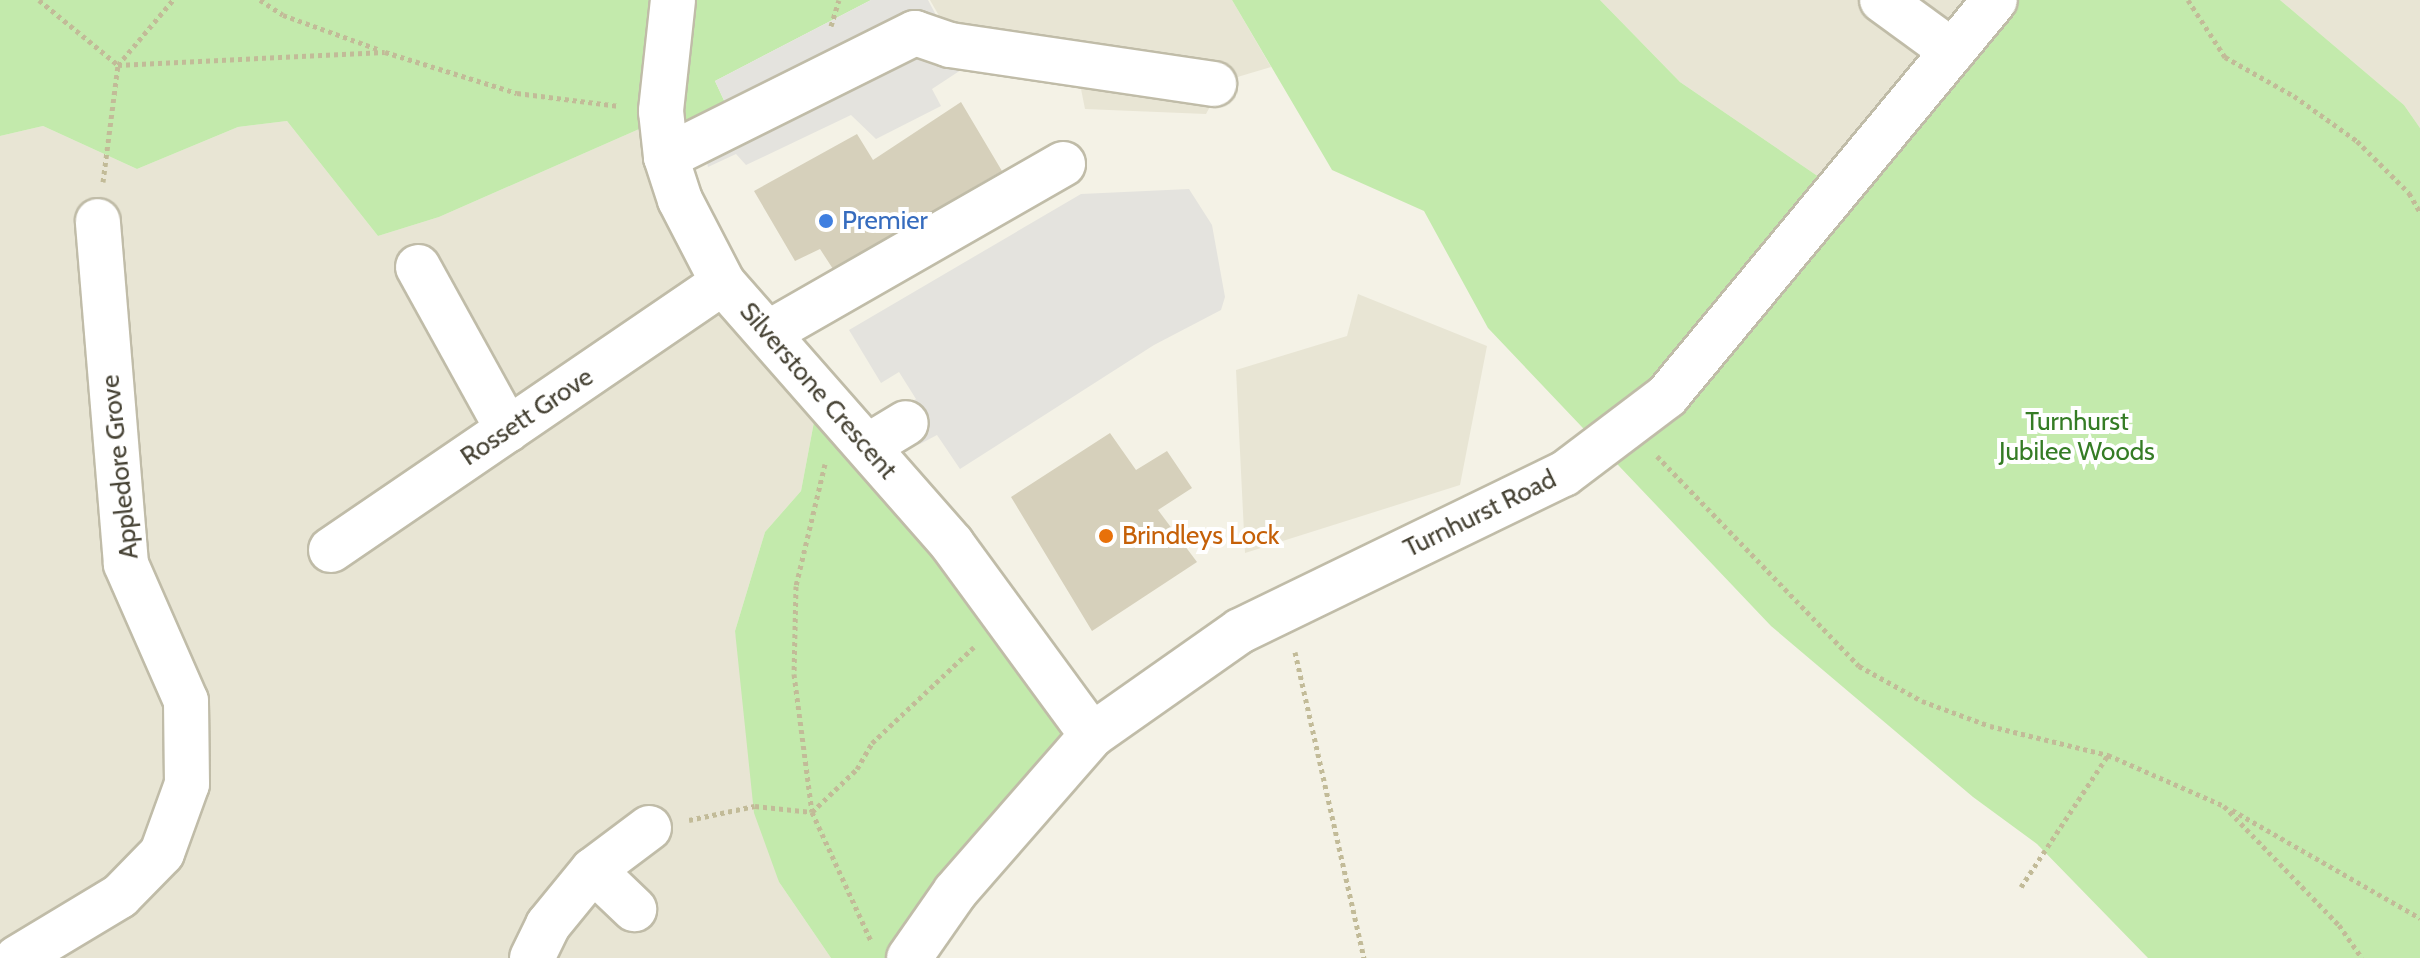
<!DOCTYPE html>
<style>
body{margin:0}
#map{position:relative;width:2420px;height:958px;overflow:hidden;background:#f4f2e6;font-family:Cabin,sans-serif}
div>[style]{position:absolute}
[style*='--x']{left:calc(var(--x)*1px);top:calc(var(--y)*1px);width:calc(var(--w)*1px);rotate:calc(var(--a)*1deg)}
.residential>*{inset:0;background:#e8e5d4}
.green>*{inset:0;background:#c3eaac}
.parking>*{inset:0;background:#e4e3de}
.building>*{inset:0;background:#d6d0bb}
.path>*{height:5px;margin-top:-2.5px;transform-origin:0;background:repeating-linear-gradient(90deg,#c2bb98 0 4px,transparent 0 8px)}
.roads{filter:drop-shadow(2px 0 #c0bca8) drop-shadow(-2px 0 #c0bca8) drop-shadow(0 2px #c0bca8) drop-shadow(0 -2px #c0bca8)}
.minor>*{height:44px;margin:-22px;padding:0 22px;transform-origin:22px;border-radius:22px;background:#fff}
.dots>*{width:22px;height:22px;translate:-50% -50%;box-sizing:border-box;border:4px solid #fff;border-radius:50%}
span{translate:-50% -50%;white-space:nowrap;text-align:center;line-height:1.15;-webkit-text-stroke:8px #fff;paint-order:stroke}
.shop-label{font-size:26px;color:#366cbe}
.left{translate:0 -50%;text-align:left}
.street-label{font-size:26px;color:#474335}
.park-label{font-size:26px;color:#357c25}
.food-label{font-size:26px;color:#c56008}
</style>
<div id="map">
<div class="residential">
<i style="clip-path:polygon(930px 0,1232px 0,1271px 67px,1224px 81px,1206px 114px,1085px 109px,1081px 89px,1021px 69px,971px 72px)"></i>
<i style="clip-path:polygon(1600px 0,1996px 0,1838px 190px,1680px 82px)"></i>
<i style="clip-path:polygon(2280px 0,2420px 0,2420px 128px,2404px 105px)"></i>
<i style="clip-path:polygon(662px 119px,680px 200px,820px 390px,801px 491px,765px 532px,735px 631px,779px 882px,831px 958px,0 958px,0 136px,43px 126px,137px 169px,238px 127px,287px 121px,378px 236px,439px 217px)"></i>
<i style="clip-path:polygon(1358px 294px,1487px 346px,1460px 485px,1245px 553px,1236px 370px,1347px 336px)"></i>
</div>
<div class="green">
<i style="clip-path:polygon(0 0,871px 0,715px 81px,728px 109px,663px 133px,662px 119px,439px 217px,378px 236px,287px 121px,238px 127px,137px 169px,43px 126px,0 136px)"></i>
<i style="clip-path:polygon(1232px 0,1600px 0,1680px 82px,1838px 190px,1997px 0,2280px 0,2404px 105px,2420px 128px,2420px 958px,2148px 958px,2037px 844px,1973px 797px,1771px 626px,1488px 328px,1424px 211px,1332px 170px)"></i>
<i style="clip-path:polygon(820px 390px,1092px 735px,911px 958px,831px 958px,779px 882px,754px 813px,735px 631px,765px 532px,801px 491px)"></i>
</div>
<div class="parking">
<i style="clip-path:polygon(871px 0,928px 0,964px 68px,932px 89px,941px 106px,876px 139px,851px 115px,746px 165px,736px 154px,708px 167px,698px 123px,728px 109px,715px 81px)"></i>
<i style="clip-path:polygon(1189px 189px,1212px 225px,1225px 297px,1221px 310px,1154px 345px,960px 469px,937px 435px,920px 444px,898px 411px,916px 399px,899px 372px,881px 383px,849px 330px,1081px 194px)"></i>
</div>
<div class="building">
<i style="clip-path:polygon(961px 102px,1002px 171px,833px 269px,820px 249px,795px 261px,754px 191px,857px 134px,873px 160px)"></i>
<i style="clip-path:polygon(1110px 433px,1136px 470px,1167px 451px,1192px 488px,1158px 510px,1197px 562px,1092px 631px,1011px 497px)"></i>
</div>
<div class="path">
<i style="--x:39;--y:0;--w:102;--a:39.4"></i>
<i style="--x:118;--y:65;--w:267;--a:-2.8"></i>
<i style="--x:385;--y:52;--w:138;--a:17.3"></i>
<i style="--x:517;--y:93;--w:103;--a:7.3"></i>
<i style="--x:260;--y:0;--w:27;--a:33"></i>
<i style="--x:283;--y:15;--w:103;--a:19.8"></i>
<i style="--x:2188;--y:0;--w:68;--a:57"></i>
<i style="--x:2225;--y:57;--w:79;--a:29.5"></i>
<i style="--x:2294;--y:96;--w:77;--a:35.5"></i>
<i style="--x:2357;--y:141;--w:74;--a:45"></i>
<i style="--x:2409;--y:193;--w:22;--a:60"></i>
<i style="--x:831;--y:26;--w:27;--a:-73"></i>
<i style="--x:103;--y:182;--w:118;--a:-82.7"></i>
<i style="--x:118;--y:65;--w:85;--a:-49.8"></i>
<i style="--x:1657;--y:456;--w:291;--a:46.1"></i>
<i style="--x:1859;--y:666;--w:72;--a:29.1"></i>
<i style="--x:1922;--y:701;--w:72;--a:20.2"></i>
<i style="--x:1990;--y:726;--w:122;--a:13.8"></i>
<i style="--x:2108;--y:755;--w:127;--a:23.7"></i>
<i style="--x:2224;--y:806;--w:165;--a:46"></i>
<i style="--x:2339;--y:925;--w:40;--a:55.1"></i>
<i style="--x:825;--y:464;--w:125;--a:103.4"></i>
<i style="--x:796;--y:586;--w:88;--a:91.3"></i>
<i style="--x:794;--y:674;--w:139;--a:82.6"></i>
<i style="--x:812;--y:812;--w:142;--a:65.4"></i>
<i style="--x:1295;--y:652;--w:314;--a:77.3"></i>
<i style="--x:2232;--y:810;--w:217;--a:29.9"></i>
<i style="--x:689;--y:820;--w:67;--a:-12"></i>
<i style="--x:755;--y:806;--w:57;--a:6"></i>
<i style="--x:812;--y:812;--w:62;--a:-43.7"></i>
<i style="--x:857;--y:769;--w:30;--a:-60"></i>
<i style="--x:872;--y:743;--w:140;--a:-43.3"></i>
<i style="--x:2021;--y:887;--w:158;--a:-56.6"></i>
</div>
<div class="roads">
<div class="minor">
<i style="--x:673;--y:0;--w:112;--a:96.2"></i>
<i style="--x:661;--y:111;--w:46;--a:83.8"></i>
<i style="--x:666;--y:157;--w:45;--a:72"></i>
<i style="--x:680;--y:200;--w:93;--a:62.6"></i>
<i style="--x:723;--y:283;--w:347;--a:48.7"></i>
<i style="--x:952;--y:544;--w:237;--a:53.8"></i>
<i style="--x:1882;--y:0;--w:87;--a:36.1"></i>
<i style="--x:666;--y:157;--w:278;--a:-26.5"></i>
<i style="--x:915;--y:33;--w:37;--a:19"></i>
<i style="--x:950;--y:45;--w:267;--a:8.4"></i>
<i style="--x:418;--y:267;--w:186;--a:61.1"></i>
<i style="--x:768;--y:333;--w:340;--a:-29.8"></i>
<i style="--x:868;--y:446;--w:44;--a:-31.2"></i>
<i style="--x:331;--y:550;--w:474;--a:-34.3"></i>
<i style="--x:593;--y:870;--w:57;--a:43.6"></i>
<i style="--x:17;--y:958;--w:120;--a:-31"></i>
<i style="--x:120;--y:896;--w:60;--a:-45.7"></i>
<i style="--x:162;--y:853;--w:73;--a:-70.1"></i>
<i style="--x:187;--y:784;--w:83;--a:-90.7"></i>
<i style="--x:186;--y:701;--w:150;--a:-113.7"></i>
<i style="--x:126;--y:564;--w:344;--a:-94.7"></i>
<i style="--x:532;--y:958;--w:37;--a:-64"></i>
<i style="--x:548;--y:925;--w:71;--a:-50.7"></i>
<i style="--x:593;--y:870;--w:70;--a:-36.9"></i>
<i style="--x:909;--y:958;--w:80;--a:-55.1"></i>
<i style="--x:955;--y:892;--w:208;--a:-48.9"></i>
<i style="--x:1092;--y:735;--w:181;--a:-35.1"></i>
<i style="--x:1240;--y:631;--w:360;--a:-25.9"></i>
<i style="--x:1564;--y:474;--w:129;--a:-37.1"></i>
<i style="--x:1667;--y:396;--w:514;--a:-50.37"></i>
</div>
</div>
<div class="dots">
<i style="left:826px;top:221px;background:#3f7fe0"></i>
<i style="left:1106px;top:536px;background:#e8710a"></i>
</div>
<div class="shop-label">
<span class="left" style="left:842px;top:221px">Premier</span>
</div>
<div class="street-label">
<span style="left:818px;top:391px;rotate:49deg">Silverstone Crescent</span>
<span style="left:527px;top:417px;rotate:-34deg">Rossett Grove</span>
<span style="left:120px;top:467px;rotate:-96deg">Appledore Grove</span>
<span style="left:1480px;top:514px;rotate:-26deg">Turnhurst Road</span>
</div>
<div class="park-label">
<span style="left:2077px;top:437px">Turnhurst<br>Jubilee Woods</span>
</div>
<div class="food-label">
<span class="left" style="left:1122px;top:536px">Brindleys Lock</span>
</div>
</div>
